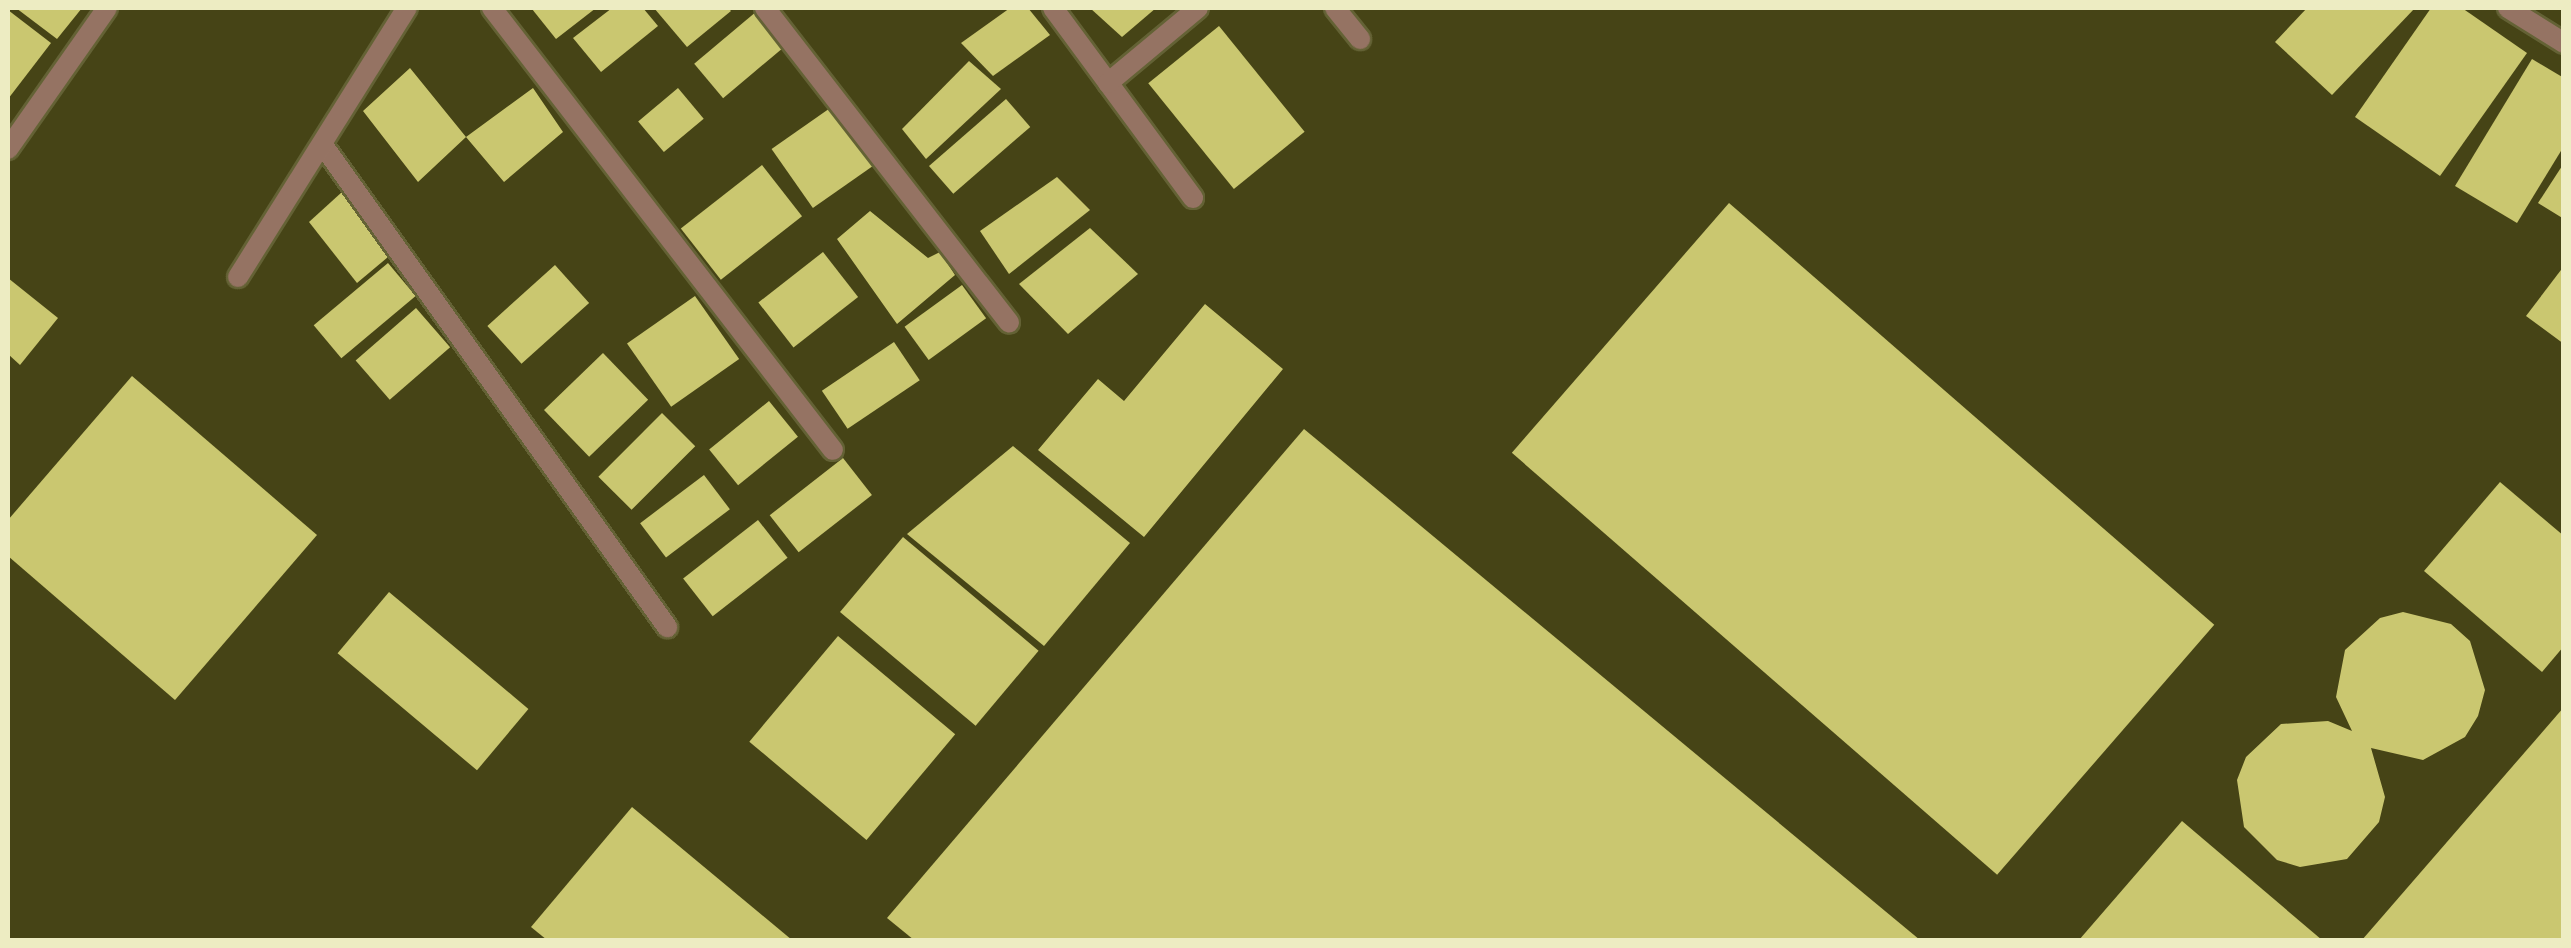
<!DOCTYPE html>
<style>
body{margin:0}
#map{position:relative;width:2571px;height:948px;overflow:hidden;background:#464416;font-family:"Golos Text",sans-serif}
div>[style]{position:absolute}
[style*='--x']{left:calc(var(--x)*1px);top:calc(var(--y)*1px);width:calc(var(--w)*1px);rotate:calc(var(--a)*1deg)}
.building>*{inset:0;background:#cac770;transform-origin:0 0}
.roads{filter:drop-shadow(2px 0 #646235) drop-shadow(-2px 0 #646235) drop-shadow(0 2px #646235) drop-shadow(0 -2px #646235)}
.minor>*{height:20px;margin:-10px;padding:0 10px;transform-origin:10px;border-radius:10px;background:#957363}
span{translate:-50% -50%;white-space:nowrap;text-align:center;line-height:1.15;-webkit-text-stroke:10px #464416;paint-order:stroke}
.frame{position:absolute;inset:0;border:10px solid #edecc2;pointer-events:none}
</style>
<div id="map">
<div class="building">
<i style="clip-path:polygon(16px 8px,82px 8px,57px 39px)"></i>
<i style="clip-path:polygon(596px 8px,556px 39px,532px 9px,534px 8px)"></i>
<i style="clip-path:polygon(612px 8px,643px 8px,658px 26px,601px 72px,573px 38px)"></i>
<i style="clip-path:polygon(654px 8px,728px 8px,731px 11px,687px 47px)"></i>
<i style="clip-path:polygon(1010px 8px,1028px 8px,1050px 35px,993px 76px,961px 43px)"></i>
<i style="clip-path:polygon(1090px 8px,1156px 8px,1122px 37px)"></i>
<i style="clip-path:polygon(2307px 8px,2415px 8px,2332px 95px,2275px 42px)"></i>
<i style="clip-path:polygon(2431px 8px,2462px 8px,2527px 53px,2440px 176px,2355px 117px)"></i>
<i style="clip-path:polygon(8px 10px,51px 43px,8px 99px)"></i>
<i style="left:757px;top:11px;width:45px;height:82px;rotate:50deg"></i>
<i style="left:1219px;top:26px;width:136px;height:91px;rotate:51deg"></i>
<i style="clip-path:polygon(2532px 59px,2564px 78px,2564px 146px,2517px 223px,2455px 186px)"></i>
<i style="clip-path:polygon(969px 61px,1001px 89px,926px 159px,902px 129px)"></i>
<i style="clip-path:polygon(410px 68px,466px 137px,533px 88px,563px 132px,504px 182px,466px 137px,418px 182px,363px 111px)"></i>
<i style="left:678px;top:88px;width:40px;height:52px;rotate:50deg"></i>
<i style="left:1006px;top:99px;width:37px;height:102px;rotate:49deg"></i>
<i style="left:833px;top:106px;width:72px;height:75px;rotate:55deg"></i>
<i style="clip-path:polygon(2564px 163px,2564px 219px,2538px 203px)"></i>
<i style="left:762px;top:165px;width:65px;height:103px;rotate:52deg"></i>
<i style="clip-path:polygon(1057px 177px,1090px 210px,1009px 274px,980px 231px)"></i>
<i style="clip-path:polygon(342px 192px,388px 257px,357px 283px,309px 222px)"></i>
<i style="left:1729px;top:203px;width:643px;height:331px;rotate:41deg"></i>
<i style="clip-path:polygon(870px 211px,928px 258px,940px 252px,955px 275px,897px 324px,837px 239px)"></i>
<i style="clip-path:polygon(1090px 228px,1138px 274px,1068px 334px,1019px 284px)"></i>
<i style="left:823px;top:252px;width:57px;height:82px;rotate:52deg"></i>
<i style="left:388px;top:263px;width:43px;height:97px;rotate:50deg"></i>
<i style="left:555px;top:265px;width:51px;height:91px;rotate:48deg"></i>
<i style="clip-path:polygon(2564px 266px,2564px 344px,2526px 316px)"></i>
<i style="clip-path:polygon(8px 278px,58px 318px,20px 365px,8px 354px)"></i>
<i style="left:962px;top:285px;width:41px;height:71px;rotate:54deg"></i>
<i style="left:695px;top:296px;width:77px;height:83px;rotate:55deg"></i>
<i style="clip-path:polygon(1205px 304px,1283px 369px,1144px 537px,1038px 450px,1098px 379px,1124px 401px)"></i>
<i style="left:416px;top:308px;width:52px;height:80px;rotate:49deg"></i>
<i style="left:894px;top:342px;width:46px;height:87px;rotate:56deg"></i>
<i style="left:603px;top:353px;width:65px;height:82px;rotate:46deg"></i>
<i style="clip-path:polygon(132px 376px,317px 535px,175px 700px,8px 556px,8px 520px)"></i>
<i style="left:769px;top:401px;width:46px;height:77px;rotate:51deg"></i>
<i style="left:662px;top:413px;width:47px;height:90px;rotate:45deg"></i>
<i style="clip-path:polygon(1304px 429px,1920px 940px,914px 940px,887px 918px)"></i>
<i style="clip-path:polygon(1013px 446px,1130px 543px,1044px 646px,907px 534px)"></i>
<i style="left:843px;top:458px;width:47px;height:93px;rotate:52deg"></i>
<i style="left:704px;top:475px;width:43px;height:80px;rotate:53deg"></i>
<i style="clip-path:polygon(2500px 482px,2564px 536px,2564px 646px,2542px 672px,2424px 571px)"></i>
<i style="left:758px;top:520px;width:48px;height:95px;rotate:52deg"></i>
<i style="left:903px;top:537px;width:177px;height:98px;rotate:40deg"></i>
<i style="left:389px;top:592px;width:182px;height:80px;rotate:40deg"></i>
<i style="clip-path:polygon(2403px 612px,2451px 624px,2470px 641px,2485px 690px,2478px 716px,2465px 737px,2423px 760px,2371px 748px,2385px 797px,2379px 822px,2347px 859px,2300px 867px,2277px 860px,2244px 827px,2237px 780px,2246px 757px,2281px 724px,2328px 721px,2352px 731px,2336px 697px,2345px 650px,2380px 618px)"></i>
<i style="left:838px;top:636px;width:153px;height:138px;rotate:40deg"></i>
<i style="clip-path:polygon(2564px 707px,2564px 940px,2362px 940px)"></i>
<i style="clip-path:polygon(632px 807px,792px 940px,547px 940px,531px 927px)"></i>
<i style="clip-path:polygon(2182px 821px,2322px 940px,2079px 940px)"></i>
</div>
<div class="roads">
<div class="minor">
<i style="--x:492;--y:8;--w:558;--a:52.35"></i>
<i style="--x:765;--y:8;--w:398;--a:52.2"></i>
<i style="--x:1053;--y:8;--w:236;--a:53.6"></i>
<i style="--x:1335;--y:8;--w:40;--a:51"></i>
<i style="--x:2508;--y:8;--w:66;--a:32"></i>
<i style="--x:1108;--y:83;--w:117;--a:-39.8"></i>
<i style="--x:325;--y:148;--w:589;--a:54.47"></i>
<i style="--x:8;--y:149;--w:172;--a:-54.9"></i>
<i style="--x:238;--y:277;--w:318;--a:-57.9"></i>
</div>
</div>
<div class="frame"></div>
</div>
